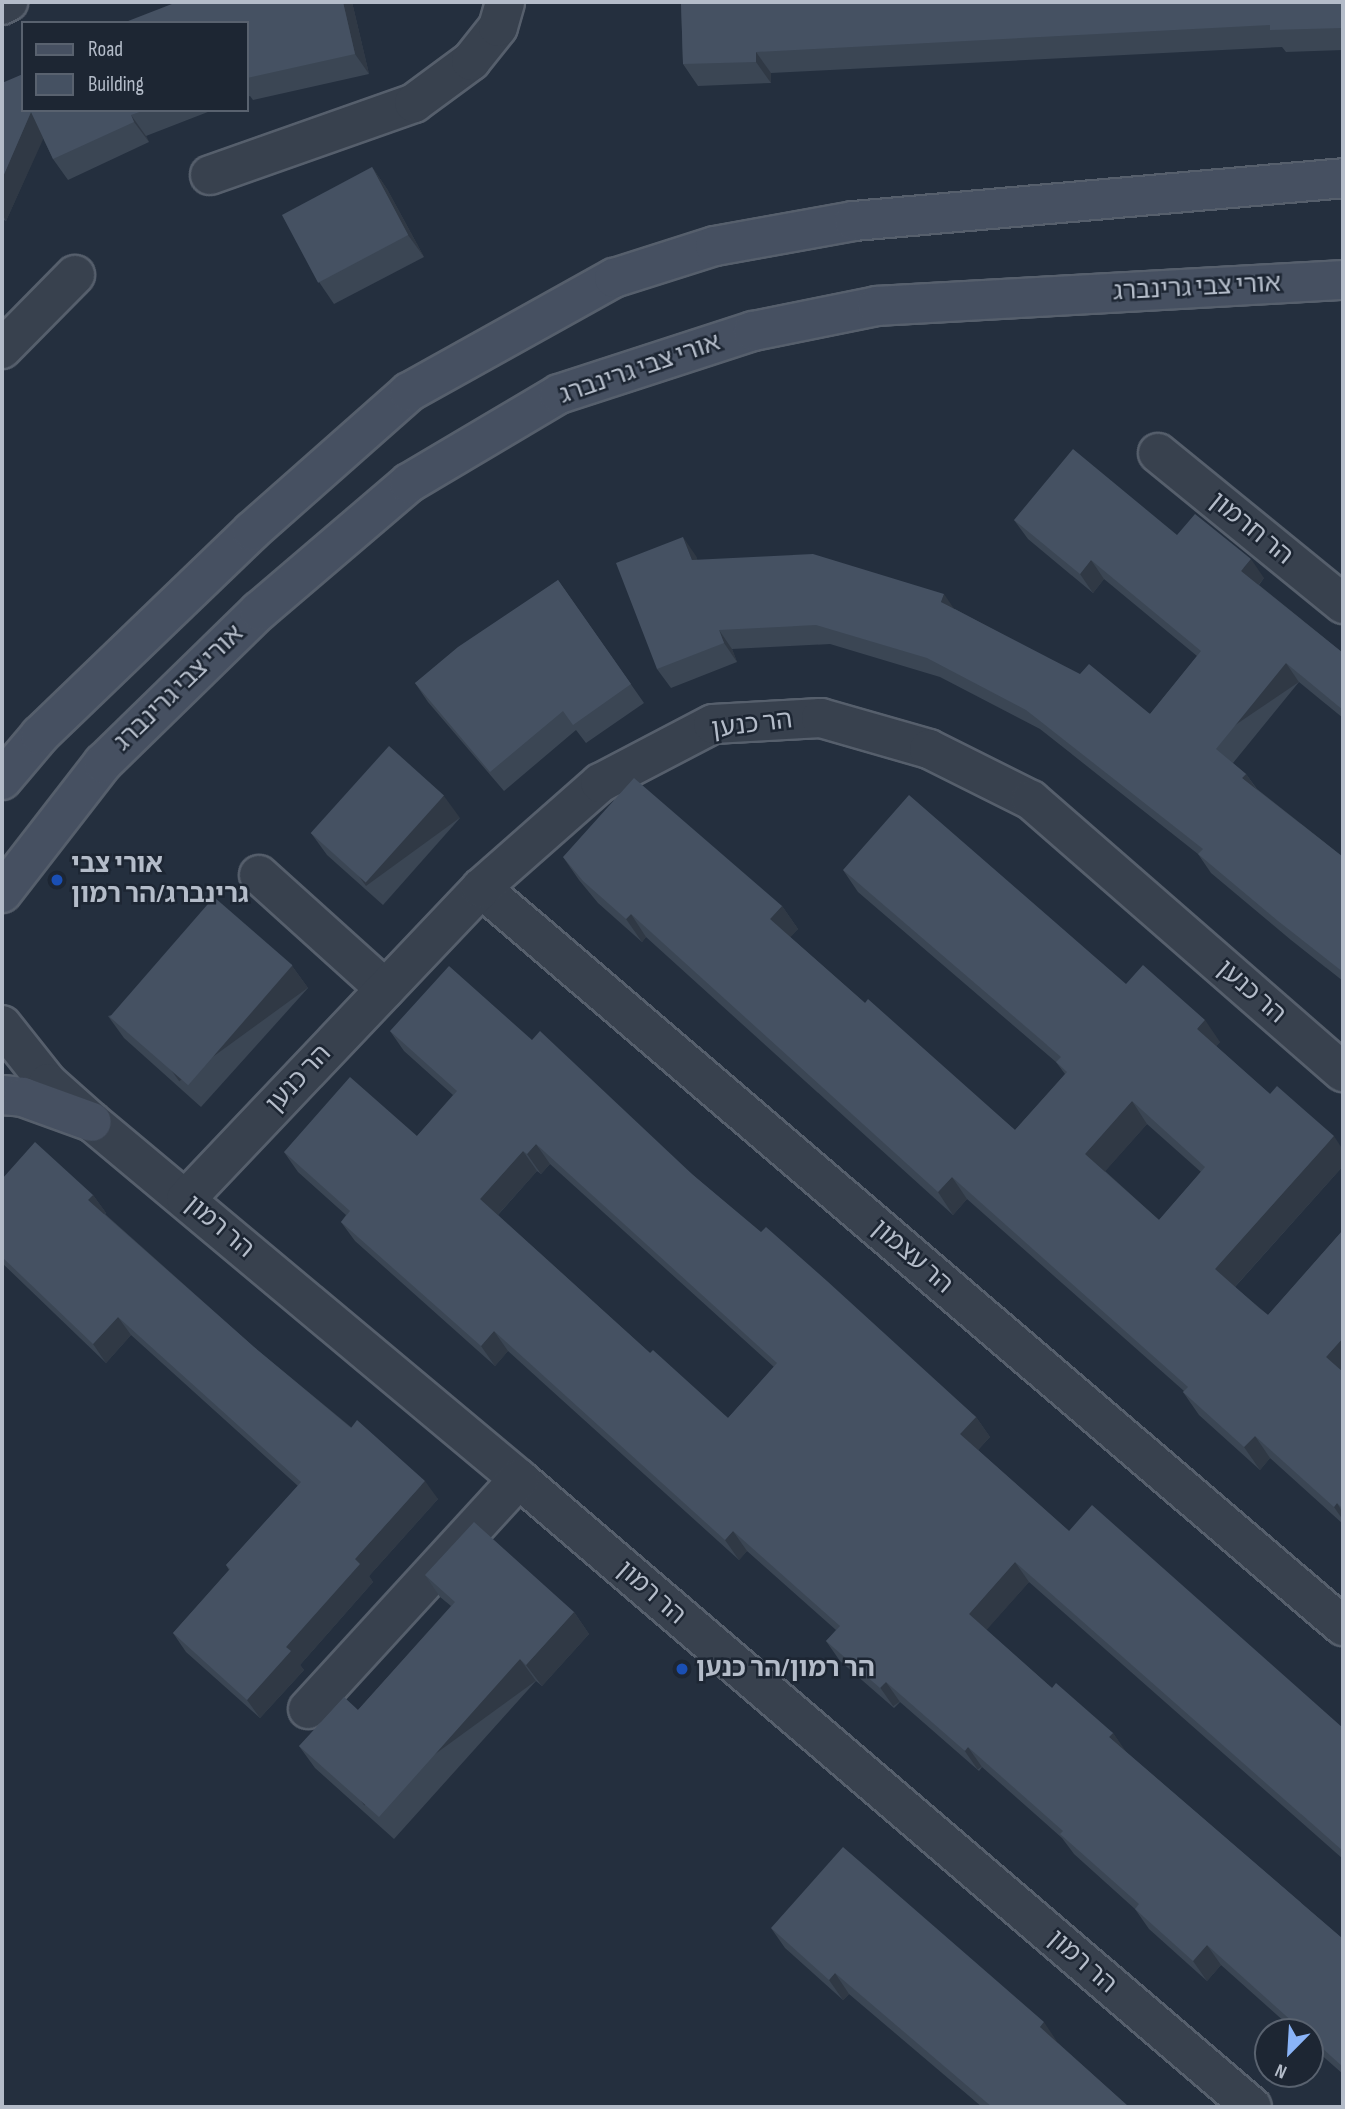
<!DOCTYPE html>
<meta charset="utf-8">
<style>
body{margin:0}
#map{position:relative;width:1345px;height:2109px;overflow:hidden;background:#242f3e;font-family:"Sofia Sans Condensed","Noto Sans Hebrew",sans-serif}
div>[style]{position:absolute}
[style*='--x']{left:calc(var(--x)*1px);top:calc(var(--y)*1px);width:calc(var(--w)*1px);rotate:calc(var(--a)*1deg)}
.roads{filter:drop-shadow(2px 0 #565f6c) drop-shadow(-2px 0 #565f6c) drop-shadow(0 2px #565f6c) drop-shadow(0 -2px #565f6c)}
.street>*{height:38px;margin:-19px;padding:0 19px;transform-origin:19px;border-radius:19px;background:#38414e}
.secondary>*{height:38px;margin:-19px;padding:0 19px;transform-origin:19px;border-radius:19px;background:#465061}
.wall>*{inset:0;background:#3b4654}
.shaded-wall>*{inset:0;background:#303945;transform-origin:0 0}
.building>*{inset:0;background:#455162;transform-origin:0 0}
.dots>*{width:19px;height:19px;translate:-50% -50%;box-sizing:border-box;border:4px solid #1d2633;border-radius:50%}
span{translate:-50% -50%;white-space:nowrap;text-align:center;line-height:1.15;-webkit-text-stroke:5px #1d2633;paint-order:stroke}
.street-label{font-size:26px;color:#b4bcc9}
.poi-label{font-size:26px;color:#b4bcc9;font-weight:700}
.left{translate:0 -50%;text-align:left}
.frame{position:absolute;inset:0;border:4px solid #b4bcc9;pointer-events:none}
.legend{position:absolute;left:21px;top:21px;width:228px;height:91px;box-sizing:border-box;background:#1d2633;border:2px solid #59626f;margin:0;padding:9px 12px;list-style:none;font-size:21px;color:#b4bcc9}
.legend li{display:flex;align-items:center;gap:14px;height:35px}
.legend b{width:35px;border:2px solid #59626f}
.north{position:absolute;left:1254px;top:2018px;width:70px;height:70px;box-sizing:border-box;background:#1d2633;border:2px solid #59626f;border-radius:50%;rotate:204deg;font-size:19px;font-weight:700;line-height:28px;text-align:center;color:#b4bcc9}
.north::after{content:'';display:block;margin:auto;width:24px;height:32px;background:#8ab4f8;clip-path:polygon(50% 0,100% 100%,50% 72%,0 100%)}
</style>
<div id="map">
<div class="roads">
<div class="street">
<i style="--x:2;--y:5;--w:7;--a:-27"></i>
<i style="--x:210;--y:175;--w:216;--a:-19.4"></i>
<i style="--x:414;--y:103;--w:71;--a:-36.4"></i>
<i style="--x:471;--y:61;--w:43;--a:-51.5"></i>
<i style="--x:498;--y:27;--w:26;--a:-74"></i>
<i style="--x:2;--y:349;--w:104;--a:-45.4"></i>
<i style="--x:1158;--y:453;--w:239;--a:39.2"></i>
<i style="--x:259;--y:875;--w:170;--a:42.1"></i>
<i style="--x:481;--y:888;--w:1135;--a:40.57"></i>
<i style="--x:2;--y:1025;--w:74;--a:51.6"></i>
<i style="--x:48;--y:1083;--w:59;--a:41.6"></i>
<i style="--x:92;--y:1122;--w:557;--a:39.9"></i>
<i style="--x:519;--y:1479;--w:965;--a:40.59"></i>
<i style="--x:186;--y:1199;--w:429;--a:-46.5"></i>
<i style="--x:481;--y:888;--w:159;--a:-41.4"></i>
<i style="--x:600;--y:783;--w:127;--a:-27.6"></i>
<i style="--x:713;--y:724;--w:108;--a:-3.2"></i>
<i style="--x:821;--y:718;--w:112;--a:16"></i>
<i style="--x:929;--y:749;--w:114;--a:26.6"></i>
<i style="--x:1031;--y:800;--w:414;--a:41.1"></i>
<i style="--x:308;--y:1709;--w:312;--a:-47.5"></i>
</div>
<div class="secondary">
<i style="--x:2;--y:780;--w:59;--a:-49.8"></i>
<i style="--x:40;--y:735;--w:294;--a:-43.9"></i>
<i style="--x:252;--y:531;--w:210;--a:-41.5"></i>
<i style="--x:409;--y:392;--w:235;--a:-29.1"></i>
<i style="--x:614;--y:278;--w:106;--a:-17.6"></i>
<i style="--x:715;--y:246;--w:141;--a:-10.2"></i>
<i style="--x:854;--y:221;--w:491;--a:-5"></i>
<i style="--x:2;--y:893;--w:165;--a:-52.2"></i>
<i style="--x:103;--y:763;--w:218;--a:-44.3"></i>
<i style="--x:259;--y:611;--w:197;--a:-40.5"></i>
<i style="--x:409;--y:483;--w:174;--a:-30.7"></i>
<i style="--x:559;--y:394;--w:204;--a:-18"></i>
<i style="--x:753;--y:331;--w:126;--a:-11.4"></i>
<i style="--x:877;--y:306;--w:467;--a:-3.2"></i>
<i style="--x:2;--y:1095;--w:21;--a:5"></i>
<i style="--x:23;--y:1097;--w:73;--a:19.9"></i>
</div>
</div>
<div class="wall">
<i style="clip-path:polygon(177px 2px,352px 2px,369px 74px,253px 100px,250px 96px,247px 97px,247px 23px)"></i>
<i style="clip-path:polygon(681px 2px,1343px 2px,1343px 50px,1286px 52px,1282px 47px,771px 73px,771px 83px,698px 86px,683px 64px)"></i>
<i style="clip-path:polygon(2px 83px,23px 110px,213px 110px,146px 136px,149px 142px,68px 180px,53px 159px,43px 138px,6px 221px,2px 219px)"></i>
<i style="clip-path:polygon(372px 167px,387px 189px,424px 257px,334px 304px,319px 282px)"></i>
<i style="clip-path:polygon(1014px 520px,1177px 535px,1264px 578px,1259px 585px,1343px 653px,1343px 718px,1299px 682px,1233px 763px,1246px 774px,1257px 789px,1343px 857px,1343px 981px,1291px 940px,1211px 873px,1198px 854px,1040px 729px,940px 677px,830px 644px,732px 649px,737px 662px,671px 688px,657px 669px,696px 556px,697px 560px,955px 609px,1150px 714px,1197px 656px,1104px 579px,1093px 593px,1028px 539px)"></i>
<i style="clip-path:polygon(558px 580px,644px 703px,586px 743px,576px 730px,504px 791px,428px 702px,415px 683px)"></i>
<i style="clip-path:polygon(460px 818px,383px 905px,327px 855px,311px 833px)"></i>
<i style="clip-path:polygon(evenodd,563px 857px,782px 906px,798px 929px,790px 937px,865px 1003px,1015px 1130px,1065px 1074px,1056px 1062px,858px 892px,843px 870px,1126px 984px,1220px 1042px,1216px 1046px,1270px 1094px,1343px 1150px,1343px 1166px,1235px 1287px,1268px 1315px,1343px 1230px,1343px 1524px,1270px 1458px,1260px 1470px,1199px 1415px,1183px 1392px,1184px 1391px,967px 1199px,953px 1215px,646px 937px,642px 942px,598px 903px,579px 880px,563px 857px,1147px 1124px,1201px 1172px,1159px 1220px,1105px 1171px,1147px 1124px)"></i>
<i style="clip-path:polygon(292px 966px,308px 988px,201px 1107px,124px 1038px,108px 1016px)"></i>
<i style="clip-path:polygon(evenodd,390px 1031px,532px 1040px,693px 1175px,976px 1417px,990px 1437px,978px 1450px,1069px 1531px,1343px 1728px,1343px 1859px,1029px 1582px,986px 1630px,1052px 1688px,1113px 1733px,1125px 1751px,1343px 1939px,1343px 2074px,1310px 2045px,1310px 2032px,1296px 2032px,1221px 1965px,1207px 1981px,1149px 1929px,1135px 1909px,1074px 1854px,1062px 1838px,982px 1767px,979px 1771px,900px 1702px,894px 1708px,840px 1661px,826px 1641px,836px 1630px,747px 1551px,739px 1560px,508px 1351px,495px 1366px,355px 1241px,341px 1222px,346px 1215px,298px 1172px,284px 1152px,417px 1136px,453px 1095px,404px 1051px,390px 1031px,550px 1164px,774px 1367px,728px 1418px,650px 1353px,498px 1215px,537px 1171px,541px 1174px,550px 1164px)"></i>
<i style="clip-path:polygon(2px 1179px,93px 1195px,106px 1213px,105px 1214px,254px 1347px,438px 1499px,369px 1576px,373px 1582px,300px 1665px,304px 1670px,260px 1718px,186px 1652px,173px 1633px,229px 1570px,226px 1565px,298px 1486px,131px 1335px,106px 1363px,2px 1263px)"></i>
<i style="clip-path:polygon(425px 1575px,574px 1612px,589px 1634px,542px 1686px,536px 1681px,394px 1839px,315px 1768px,299px 1746px,358px 1710px,451px 1606px,440px 1597px)"></i>
<i style="clip-path:polygon(771px 1928px,1058px 2043px,1129px 2107px,982px 2107px,849px 1994px,843px 2000px,785px 1948px)"></i>
</div>
<div class="shaded-wall">
<i style="clip-path:polygon(343px 2px,352px 2px,369px 74px,355px 54px)"></i>
<i style="clip-path:polygon(756px 52px,771px 73px,771px 83px,756px 62px)"></i>
<i style="clip-path:polygon(31px 112px,46px 133px,6px 221px,2px 214px,2px 179px)"></i>
<i style="clip-path:polygon(131px 115px,146px 136px,149px 142px,134px 122px)"></i>
<i style="clip-path:polygon(372px 167px,387px 189px,424px 257px,408px 235px)"></i>
<i style="clip-path:polygon(683px 537px,696px 556px,705px 579px,692px 560px)"></i>
<i style="clip-path:polygon(1251px 559px,1264px 578px,1254px 590px,1241px 571px)"></i>
<i style="clip-path:polygon(1091px 560px,1104px 579px,1093px 593px,1080px 574px)"></i>
<i style="clip-path:polygon(944px 594px,957px 613px,941px 602px)"></i>
<i style="clip-path:polygon(719px 630px,732px 649px,737px 662px,724px 643px)"></i>
<i style="left:1286px;top:663px;width:23px;height:111px;rotate:56deg"></i>
<i style="clip-path:polygon(1246px 774px,1259px 793px,1242px 778px)"></i>
<i style="left:444px;top:796px;width:27px;height:116px;rotate:54deg"></i>
<i style="clip-path:polygon(782px 906px,798px 929px,786px 942px,770px 919px)"></i>
<i style="clip-path:polygon(631px 914px,646px 937px,642px 942px,626px 919px)"></i>
<i style="left:292px;top:966px;width:27px;height:159px;rotate:54deg"></i>
<i style="clip-path:polygon(1205px 1020px,1220px 1042px,1212px 1051px,1197px 1029px)"></i>
<i style="clip-path:polygon(1132px 1101px,1147px 1124px,1101px 1176px,1085px 1154px)"></i>
<i style="clip-path:polygon(1334px 1136px,1343px 1150px,1343px 1166px,1231px 1291px,1215px 1269px)"></i>
<i style="clip-path:polygon(536px 1144px,550px 1164px,541px 1174px,527px 1154px)"></i>
<i style="clip-path:polygon(523px 1151px,537px 1171px,494px 1219px,480px 1199px)"></i>
<i style="clip-path:polygon(952px 1177px,967px 1199px,953px 1215px,938px 1192px)"></i>
<i style="left:93px;top:1195px;width:22px;height:7px;rotate:54deg"></i>
<i style="clip-path:polygon(118px 1317px,131px 1335px,106px 1363px,93px 1344px)"></i>
<i style="clip-path:polygon(494px 1331px,508px 1351px,495px 1366px,481px 1346px)"></i>
<i style="clip-path:polygon(1343px 1338px,1343px 1378px,1326px 1357px)"></i>
<i style="clip-path:polygon(976px 1417px,990px 1437px,974px 1454px,960px 1434px)"></i>
<i style="clip-path:polygon(1255px 1436px,1270px 1458px,1260px 1470px,1244px 1447px)"></i>
<i style="clip-path:polygon(425px 1481px,438px 1499px,369px 1576px,373px 1582px,300px 1665px,304px 1670px,260px 1718px,247px 1700px,286px 1647px,355px 1559px)"></i>
<i style="clip-path:polygon(1337px 1503px,1343px 1513px,1343px 1520px,1334px 1507px)"></i>
<i style="clip-path:polygon(733px 1531px,747px 1551px,739px 1560px,725px 1540px)"></i>
<i style="clip-path:polygon(1015px 1562px,1029px 1582px,983px 1634px,969px 1614px)"></i>
<i style="clip-path:polygon(574px 1612px,589px 1634px,542px 1686px,526px 1665px)"></i>
<i style="left:520px;top:1659px;width:27px;height:212px;rotate:54deg"></i>
<i style="left:886px;top:1682px;width:24px;height:8px;rotate:55deg"></i>
<i style="clip-path:polygon(1113px 1733px,1127px 1753px,1109px 1737px)"></i>
<i style="left:968px;top:1747px;width:24px;height:5px;rotate:55deg"></i>
<i style="clip-path:polygon(1207px 1945px,1221px 1965px,1207px 1981px,1193px 1961px)"></i>
<i style="clip-path:polygon(835px 1973px,849px 1994px,843px 2000px,829px 1980px)"></i>
<i style="clip-path:polygon(1044px 2022px,1058px 2043px,1054px 2048px,1040px 2027px)"></i>
</div>
<div class="building">
<i style="clip-path:polygon(177px 2px,343px 2px,355px 54px,247px 78px,247px 23px,123px 23px)"></i>
<i style="clip-path:polygon(681px 2px,1343px 2px,1343px 28px,1270px 30px,1270px 25px,756px 52px,756px 62px,683px 64px)"></i>
<i style="clip-path:polygon(23px 74px,23px 110px,145px 110px,131px 115px,134px 122px,53px 159px,31px 112px,2px 179px,2px 83px)"></i>
<i style="left:372px;top:167px;width:77px;height:102px;rotate:62deg"></i>
<i style="clip-path:polygon(1073px 449px,1177px 535px,1195px 514px,1251px 559px,1241px 571px,1343px 653px,1343px 710px,1286px 663px,1216px 749px,1246px 774px,1242px 778px,1343px 857px,1343px 972px,1278px 921px,1198px 854px,1203px 849px,1026px 710px,927px 658px,816px 625px,719px 630px,724px 643px,657px 669px,616px 563px,683px 537px,692px 560px,813px 554px,944px 594px,941px 602px,1080px 674px,1089px 664px,1150px 714px,1201px 651px,1091px 560px,1080px 574px,1014px 520px)"></i>
<i style="clip-path:polygon(558px 580px,631px 684px,573px 725px,563px 711px,490px 772px,415px 683px,458px 647px)"></i>
<i style="left:389px;top:746px;width:74px;height:117px;rotate:42deg"></i>
<i style="clip-path:polygon(evenodd,634px 778px,782px 906px,770px 919px,865px 1003px,868px 999px,1015px 1130px,1067px 1072px,1056px 1062px,1061px 1057px,843px 870px,909px 795px,1126px 984px,1143px 965px,1205px 1020px,1197px 1029px,1270px 1094px,1277px 1086px,1334px 1136px,1215px 1269px,1259px 1308px,1268px 1315px,1343px 1230px,1343px 1338px,1326px 1357px,1343px 1372px,1343px 1509px,1337px 1503px,1334px 1507px,1255px 1436px,1244px 1447px,1183px 1392px,1188px 1387px,952px 1177px,938px 1192px,631px 914px,626px 919px,583px 881px,563px 857px,634px 778px,1132px 1101px,1205px 1167px,1159px 1220px,1085px 1154px,1132px 1101px)"></i>
<i style="left:214px;top:897px;width:104px;height:159px;rotate:41deg"></i>
<i style="clip-path:polygon(evenodd,449px 966px,532px 1040px,540px 1031px,693px 1175px,761px 1232px,766px 1227px,827px 1281px,976px 1417px,960px 1434px,1069px 1531px,1092px 1505px,1343px 1728px,1343px 1851px,1015px 1562px,969px 1614px,1052px 1688px,1056px 1683px,1113px 1733px,1109px 1737px,1343px 1939px,1343px 2067px,1310px 2037px,1310px 2032px,1304px 2032px,1207px 1945px,1193px 1961px,1135px 1909px,1139px 1904px,1060px 1834px,1063px 1831px,968px 1747px,965px 1751px,886px 1682px,880px 1688px,826px 1641px,840px 1626px,733px 1531px,725px 1540px,494px 1331px,481px 1346px,341px 1222px,350px 1211px,284px 1152px,350px 1077px,417px 1136px,457px 1091px,390px 1031px,449px 966px,536px 1144px,777px 1363px,728px 1418px,653px 1350px,650px 1353px,480px 1199px,523px 1151px,527px 1154px,536px 1144px)"></i>
<i style="clip-path:polygon(35px 1142px,93px 1195px,88px 1200px,254px 1347px,351px 1428px,357px 1420px,425px 1481px,355px 1559px,360px 1564px,286px 1647px,291px 1651px,247px 1700px,173px 1633px,230px 1569px,226px 1565px,301px 1482px,118px 1317px,93px 1344px,2px 1257px,2px 1179px)"></i>
<i style="clip-path:polygon(474px 1522px,574px 1612px,526px 1665px,520px 1659px,379px 1817px,299px 1746px,344px 1697px,358px 1710px,455px 1602px,425px 1575px)"></i>
<i style="clip-path:polygon(843px 1847px,1044px 2022px,1040px 2027px,1129px 2107px,992px 2107px,835px 1973px,829px 1980px,771px 1928px)"></i>
</div>
<div class="dots">
<i style="left:57px;top:880px;background:#1a4fb4"></i>
<i style="left:682px;top:1669px;background:#1a4fb4"></i>
</div>
<div class="street-label">
<span style="left:1197px;top:288px;rotate:-3deg">אורי צבי גרינברג</span>
<span style="left:640px;top:369px;rotate:-19deg">אורי צבי גרינברג</span>
<span style="left:1251px;top:529px;rotate:39deg">הר חרמון</span>
<span style="left:179px;top:688px;rotate:-44deg">אורי צבי גרינברג</span>
<span style="left:752px;top:725px;rotate:-7deg">הר כנען</span>
<span style="left:1251px;top:992px;rotate:41deg">הר כנען</span>
<span style="left:299px;top:1079px;rotate:-47deg">הר כנען</span>
<span style="left:219px;top:1227px;rotate:40deg">הר רמון</span>
<span style="left:912px;top:1257px;rotate:41deg">הר עצמון</span>
<span style="left:651px;top:1593px;rotate:41deg">הר רמון</span>
<span style="left:1082px;top:1962px;rotate:41deg">הר רמון</span>
</div>
<div class="poi-label">
<span class="left" style="left:71px;top:880px">אורי צבי<br>גרינברג/הר רמון</span>
<span class="left" style="left:696px;top:1669px">הר רמון/הר כנען</span>
</div>
<div class="frame"></div>
<ul class="legend">
<li><b style="height:9px;background:#465061"></b>Road</li>
<li><b style="height:19px;background:#455162"></b>Building</li>
</ul>
<div class="north">N</div>
</div>
